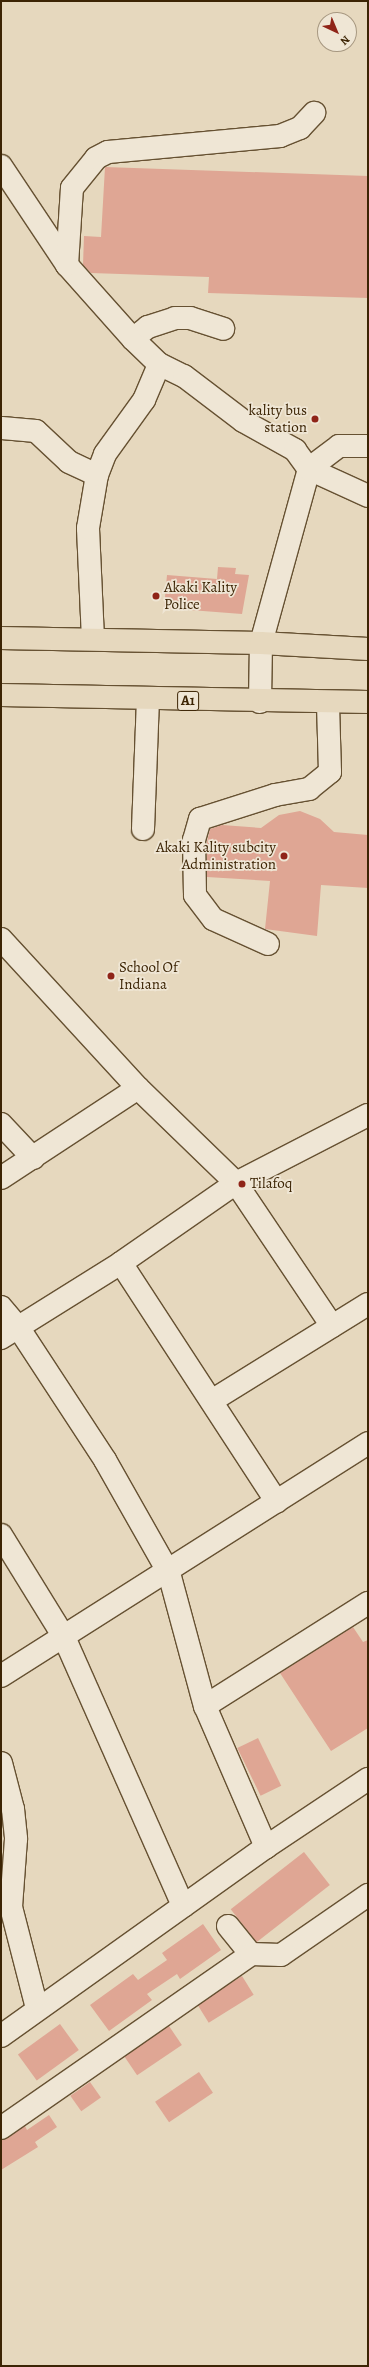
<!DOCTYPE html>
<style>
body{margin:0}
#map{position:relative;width:369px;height:2367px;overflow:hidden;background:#e6d8be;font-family:Alegreya,serif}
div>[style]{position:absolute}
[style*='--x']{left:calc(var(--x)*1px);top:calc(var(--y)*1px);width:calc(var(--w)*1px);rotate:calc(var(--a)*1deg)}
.building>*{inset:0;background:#dfa694;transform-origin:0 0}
.roads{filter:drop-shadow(1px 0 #665132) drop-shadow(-1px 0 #665132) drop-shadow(0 1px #665132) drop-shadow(0 -1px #665132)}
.minor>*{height:22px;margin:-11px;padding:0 11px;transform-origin:11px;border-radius:11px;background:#efe6d5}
.major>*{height:22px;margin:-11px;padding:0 11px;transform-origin:11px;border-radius:11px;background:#e6d8be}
.dots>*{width:11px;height:11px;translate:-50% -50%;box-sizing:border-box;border:2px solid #efe6d5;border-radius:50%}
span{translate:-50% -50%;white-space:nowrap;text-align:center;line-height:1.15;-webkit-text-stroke:3.5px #efe6d5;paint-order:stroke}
.shield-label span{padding:1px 3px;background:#efe6d5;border:1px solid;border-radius:3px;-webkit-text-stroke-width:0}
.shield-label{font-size:14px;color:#3c2404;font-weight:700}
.poi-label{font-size:15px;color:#3c2404}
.right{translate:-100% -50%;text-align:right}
.left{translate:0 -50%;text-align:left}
.frame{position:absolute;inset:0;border:2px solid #3c2404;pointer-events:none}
.north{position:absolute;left:317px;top:12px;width:40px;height:40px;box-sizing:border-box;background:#efe6d5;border:1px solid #a79881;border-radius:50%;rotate:136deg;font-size:11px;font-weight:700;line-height:16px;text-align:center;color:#3c2404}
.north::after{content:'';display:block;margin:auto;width:14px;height:18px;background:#8f2418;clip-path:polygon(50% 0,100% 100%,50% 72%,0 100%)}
</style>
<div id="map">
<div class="building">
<i style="clip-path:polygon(105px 167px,368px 176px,368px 298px,208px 293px,209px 277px,91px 273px,83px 265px,84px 236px,101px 237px)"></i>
<i style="clip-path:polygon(218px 567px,236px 568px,235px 574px,249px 575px,242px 614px,164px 608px,167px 575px,217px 579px)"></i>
<i style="clip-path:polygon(300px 811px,320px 819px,334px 832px,368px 835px,368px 888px,321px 885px,317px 936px,265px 929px,270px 881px,207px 877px,207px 842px,210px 829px,222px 825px,261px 828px,279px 815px)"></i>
<i style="clip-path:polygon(353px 1627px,363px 1642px,368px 1640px,368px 1728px,331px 1751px,280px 1673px)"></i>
<i style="left:258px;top:1738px;width:53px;height:23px;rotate:64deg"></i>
<i style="left:304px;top:1852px;width:42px;height:93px;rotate:52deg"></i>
<i style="clip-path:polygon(203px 1924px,221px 1950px,180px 1979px,177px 1974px,147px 1994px,152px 2000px,109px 2031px,90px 2005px,133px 1974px,138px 1980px,167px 1960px,162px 1953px)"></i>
<i style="left:242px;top:1976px;width:22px;height:53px;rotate:58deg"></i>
<i style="left:60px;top:2024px;width:32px;height:52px;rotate:54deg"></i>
<i style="left:169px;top:2026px;width:23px;height:54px;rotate:56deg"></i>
<i style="left:199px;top:2072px;width:25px;height:53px;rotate:56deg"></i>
<i style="left:90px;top:2082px;width:19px;height:24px;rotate:55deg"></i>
<i style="clip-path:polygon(49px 2115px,57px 2127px,35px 2142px,38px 2147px,1px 2170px,1px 2140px,25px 2126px,27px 2130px)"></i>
</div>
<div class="roads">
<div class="minor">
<i style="--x:1;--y:166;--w:119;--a:56.3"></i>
<i style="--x:67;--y:265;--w:99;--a:48.3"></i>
<i style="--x:133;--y:339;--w:36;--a:44"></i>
<i style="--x:159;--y:364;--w:28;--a:26"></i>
<i style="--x:184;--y:376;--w:74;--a:37.3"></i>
<i style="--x:243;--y:421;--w:60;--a:29.1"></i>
<i style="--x:295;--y:450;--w:24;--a:54"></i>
<i style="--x:309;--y:469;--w:180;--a:105.4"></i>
<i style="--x:261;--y:643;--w:59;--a:91"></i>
<i style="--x:67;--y:265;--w:77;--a:-86.3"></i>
<i style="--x:72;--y:188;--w:38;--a:-51"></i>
<i style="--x:96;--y:158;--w:13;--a:-27"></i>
<i style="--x:108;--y:152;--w:173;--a:-5.3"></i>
<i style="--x:280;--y:136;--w:22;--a:-22"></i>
<i style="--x:300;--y:128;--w:21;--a:-47"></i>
<i style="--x:133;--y:339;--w:19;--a:-39"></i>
<i style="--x:148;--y:327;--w:28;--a:-18"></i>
<i style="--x:175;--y:318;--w:15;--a:0"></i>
<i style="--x:190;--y:318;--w:35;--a:18"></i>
<i style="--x:2;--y:428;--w:34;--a:5"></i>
<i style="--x:36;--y:431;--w:45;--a:43.2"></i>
<i style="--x:69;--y:462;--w:31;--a:25"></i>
<i style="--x:368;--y:446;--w:29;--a:180"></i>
<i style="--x:339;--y:446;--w:38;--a:143"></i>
<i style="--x:309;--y:469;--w:65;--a:24.6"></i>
<i style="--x:93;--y:639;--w:111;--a:-92.6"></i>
<i style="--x:88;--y:528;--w:54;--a:-80.4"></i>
<i style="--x:97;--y:475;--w:22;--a:-69"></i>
<i style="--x:105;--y:454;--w:67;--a:-54.2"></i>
<i style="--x:144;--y:400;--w:39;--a:-67"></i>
<i style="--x:143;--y:829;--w:129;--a:-87.8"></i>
<i style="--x:1;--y:939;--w:202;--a:47.4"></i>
<i style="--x:138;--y:1088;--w:136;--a:44.1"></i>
<i style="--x:236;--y:1183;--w:140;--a:145.2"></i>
<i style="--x:121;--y:1263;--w:142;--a:148"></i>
<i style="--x:268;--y:944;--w:60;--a:-155.6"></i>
<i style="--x:213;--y:919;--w:30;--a:-127"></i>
<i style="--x:195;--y:895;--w:55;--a:-91"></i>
<i style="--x:194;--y:840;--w:22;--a:-74"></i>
<i style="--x:200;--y:819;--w:79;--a:-17.7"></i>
<i style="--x:275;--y:795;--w:35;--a:-10"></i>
<i style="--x:309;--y:789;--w:27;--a:-39"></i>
<i style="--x:330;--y:772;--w:68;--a:-91.7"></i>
<i style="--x:1;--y:1124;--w:47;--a:46.7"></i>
<i style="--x:1;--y:1178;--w:164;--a:-33.3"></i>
<i style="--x:121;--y:1263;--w:285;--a:56.9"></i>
<i style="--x:1;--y:1307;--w:26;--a:50"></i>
<i style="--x:18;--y:1327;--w:159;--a:56.8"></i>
<i style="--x:105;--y:1460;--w:130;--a:60.5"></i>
<i style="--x:169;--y:1573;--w:138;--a:74.9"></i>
<i style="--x:205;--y:1706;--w:154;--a:66.6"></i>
<i style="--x:332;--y:1326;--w:172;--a:-123.9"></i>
<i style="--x:236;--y:1183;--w:148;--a:-27.3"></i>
<i style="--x:213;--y:1400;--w:182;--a:-31.8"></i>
<i style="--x:1;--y:1535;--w:120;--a:58.3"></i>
<i style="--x:64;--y:1637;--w:294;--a:66.1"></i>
<i style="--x:1;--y:1676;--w:435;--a:-32.4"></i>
<i style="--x:205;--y:1706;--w:193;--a:-32.3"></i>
<i style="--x:1;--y:1763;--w:48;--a:75.4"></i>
<i style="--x:13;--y:1809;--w:30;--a:84"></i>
<i style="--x:16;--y:1839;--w:68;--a:94.2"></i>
<i style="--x:11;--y:1907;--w:104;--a:75.6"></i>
<i style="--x:228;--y:1926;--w:36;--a:51"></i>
<i style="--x:1;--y:2036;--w:325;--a:-35.5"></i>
<i style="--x:266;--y:1847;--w:123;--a:-33.7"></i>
<i style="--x:1;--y:2128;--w:305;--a:-34.8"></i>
<i style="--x:251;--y:1954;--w:30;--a:2"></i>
<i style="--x:281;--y:1955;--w:106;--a:-34.6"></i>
</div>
<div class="major">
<i style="--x:1;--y:638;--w:260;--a:1.1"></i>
<i style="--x:261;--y:643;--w:107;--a:3.2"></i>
<i style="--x:1;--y:695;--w:367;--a:1.1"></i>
</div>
</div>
<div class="dots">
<i style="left:315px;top:419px;background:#8f2418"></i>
<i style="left:156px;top:596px;background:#8f2418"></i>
<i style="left:284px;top:856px;background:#8f2418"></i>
<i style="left:111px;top:976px;background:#8f2418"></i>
<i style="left:242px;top:1184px;background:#8f2418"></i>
</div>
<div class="shield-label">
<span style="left:188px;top:701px">A1</span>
</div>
<div class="poi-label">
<span class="right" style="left:307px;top:419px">kality bus<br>station</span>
<span class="left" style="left:164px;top:596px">Akaki Kality<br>Police</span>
<span class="right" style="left:276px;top:856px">Akaki Kality subcity<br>Administration</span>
<span class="left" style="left:119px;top:976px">School Of<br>Indiana</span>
<span class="left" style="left:250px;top:1184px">Tilafoq</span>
</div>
<div class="frame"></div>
<div class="north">N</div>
</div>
